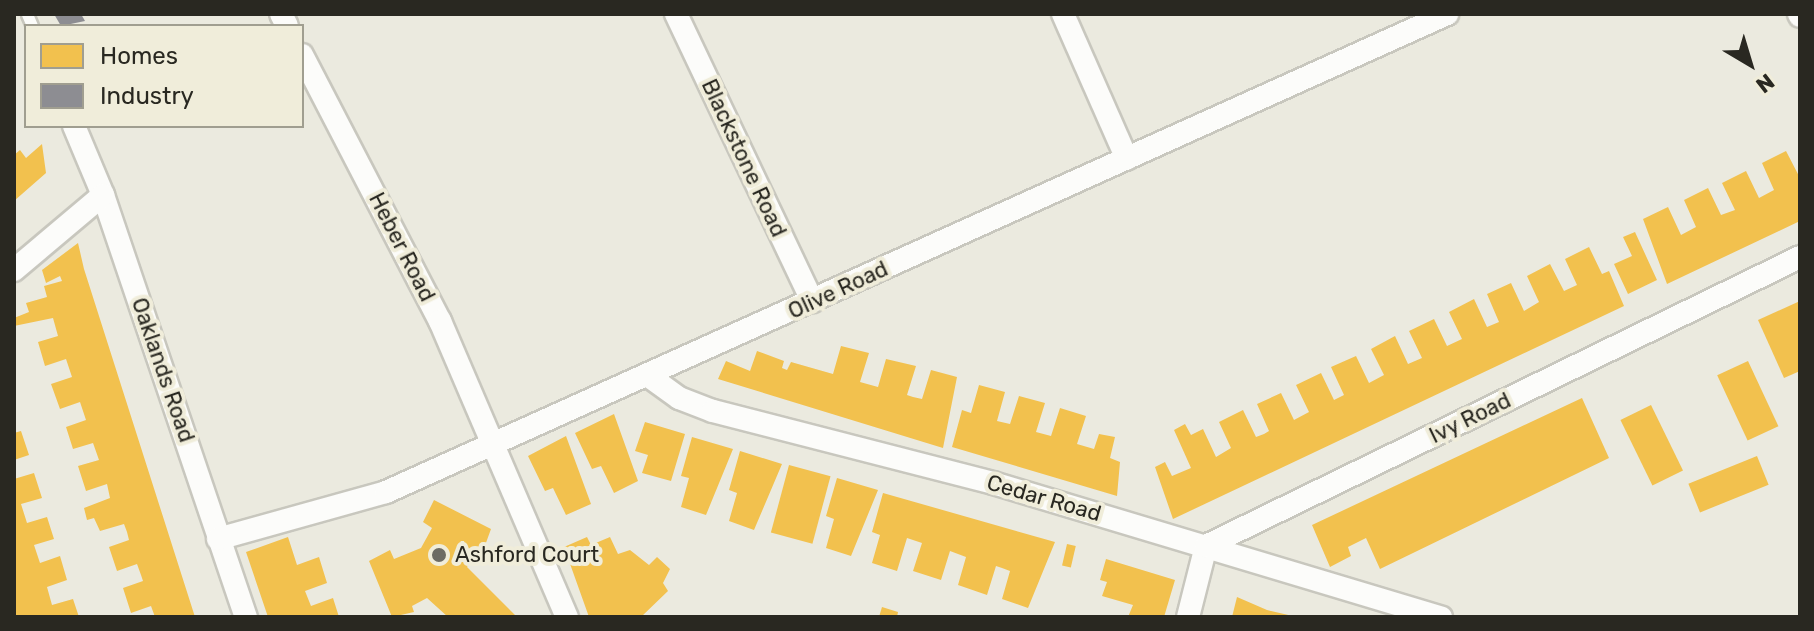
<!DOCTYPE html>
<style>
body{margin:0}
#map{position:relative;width:1814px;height:631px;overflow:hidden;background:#ebeadf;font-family:Rubik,sans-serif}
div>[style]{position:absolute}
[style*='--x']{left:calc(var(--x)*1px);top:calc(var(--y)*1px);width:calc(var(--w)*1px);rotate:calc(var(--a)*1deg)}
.homes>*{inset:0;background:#f2c14e;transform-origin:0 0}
.industry>*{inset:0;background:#8d8d92}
.roads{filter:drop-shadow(2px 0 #c8c7be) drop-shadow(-2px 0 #c8c7be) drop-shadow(0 2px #c8c7be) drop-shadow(0 -2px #c8c7be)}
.lane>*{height:11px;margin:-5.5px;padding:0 5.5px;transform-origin:5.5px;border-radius:5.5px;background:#fcfcfa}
.street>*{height:22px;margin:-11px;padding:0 11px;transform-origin:11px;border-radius:11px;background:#fcfcfa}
.dots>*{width:22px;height:22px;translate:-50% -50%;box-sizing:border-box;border:4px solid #f0edda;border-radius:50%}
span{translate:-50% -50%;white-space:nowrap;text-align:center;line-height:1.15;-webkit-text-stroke:8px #f0edda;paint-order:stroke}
.street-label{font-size:22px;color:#292821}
.poi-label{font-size:22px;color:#292821}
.left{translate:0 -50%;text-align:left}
.frame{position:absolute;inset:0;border:16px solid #292821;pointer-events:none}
.legend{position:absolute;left:24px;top:24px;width:280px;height:104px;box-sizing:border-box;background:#f0edda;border:2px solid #a09e90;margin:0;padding:10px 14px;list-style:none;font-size:24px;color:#292821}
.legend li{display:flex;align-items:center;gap:16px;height:40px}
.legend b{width:40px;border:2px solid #a09e90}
.north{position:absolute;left:1710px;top:24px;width:80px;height:80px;-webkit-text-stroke:6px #f0edda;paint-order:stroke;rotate:142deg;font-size:22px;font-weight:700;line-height:32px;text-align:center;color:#292821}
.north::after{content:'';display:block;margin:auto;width:28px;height:36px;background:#292821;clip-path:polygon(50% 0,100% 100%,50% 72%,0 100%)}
</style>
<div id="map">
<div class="homes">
<i style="clip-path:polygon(42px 144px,46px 173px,14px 201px,14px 155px,20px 150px,26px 158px)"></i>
<i style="clip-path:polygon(1786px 151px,1800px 178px,1800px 221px,1667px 284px,1643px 219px,1668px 207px,1681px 235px,1696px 227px,1684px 200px,1708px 188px,1721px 215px,1735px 210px,1722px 183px,1746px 171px,1759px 198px,1774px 190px,1762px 163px)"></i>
<i style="clip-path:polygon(1635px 232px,1657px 280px,1628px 294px,1614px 264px,1632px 256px,1623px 237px)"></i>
<i style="clip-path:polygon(78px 243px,84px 269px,195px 617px,155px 617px,151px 606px,131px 613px,123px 588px,143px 581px,141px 575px,137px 564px,117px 571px,109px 547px,129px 540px,127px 532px,124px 524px,100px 531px,94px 518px,87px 520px,84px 508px,110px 498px,107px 484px,86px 491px,78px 466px,99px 460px,93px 443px,73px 449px,66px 427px,86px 420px,80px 402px,60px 409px,51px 384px,72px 377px,66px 359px,45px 366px,38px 342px,58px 336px,53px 318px,14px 326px,14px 318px,29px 312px,26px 303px,47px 297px,44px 286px,62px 281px,60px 276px,46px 283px,42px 270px)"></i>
<i style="clip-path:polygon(1589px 247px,1602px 274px,1609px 271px,1624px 306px,1173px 519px,1155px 467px,1165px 462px,1172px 476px,1191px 468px,1174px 430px,1185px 424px,1191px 435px,1203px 429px,1216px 457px,1231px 448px,1219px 422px,1243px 410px,1256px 437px,1264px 434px,1269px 431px,1257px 404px,1281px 393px,1294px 420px,1309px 412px,1296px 385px,1321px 373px,1334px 400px,1344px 395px,1331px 367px,1356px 356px,1369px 383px,1384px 375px,1371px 349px,1395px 336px,1408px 364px,1422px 358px,1409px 331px,1434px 319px,1447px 346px,1462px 339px,1449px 312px,1474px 299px,1487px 327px,1499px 322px,1487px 294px,1511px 283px,1524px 311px,1539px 302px,1527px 276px,1550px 264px,1564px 291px,1577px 285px,1565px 259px)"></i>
<i style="clip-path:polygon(1800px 301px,1800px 371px,1784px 378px,1758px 320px)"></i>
<i style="clip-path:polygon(841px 346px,869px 353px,860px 382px,878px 387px,886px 359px,916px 366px,907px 395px,913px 397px,922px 399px,931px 370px,957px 377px,943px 448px,718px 379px,726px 361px,750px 371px,757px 351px,784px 361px,782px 368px,787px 370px,791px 362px,833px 374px)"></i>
<i style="left:1748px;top:361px;width:72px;height:34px;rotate:65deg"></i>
<i style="clip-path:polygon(979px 385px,1005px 392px,997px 421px,1010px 424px,1019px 396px,1045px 403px,1036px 432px,1051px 436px,1060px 408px,1086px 416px,1077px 444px,1094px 449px,1099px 434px,1115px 437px,1110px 458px,1120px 462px,1117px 496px,952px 447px,962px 410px,971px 413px)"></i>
<i style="clip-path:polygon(1582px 398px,1609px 458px,1380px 569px,1366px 538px,1348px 547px,1351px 556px,1330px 567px,1312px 525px)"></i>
<i style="left:1651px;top:405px;width:73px;height:34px;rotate:64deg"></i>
<i style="clip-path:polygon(614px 414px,638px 481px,614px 493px,601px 466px,592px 469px,575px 433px)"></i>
<i style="clip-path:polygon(645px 422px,685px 434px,671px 481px,642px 473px,648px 455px,635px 451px)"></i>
<i style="clip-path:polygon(21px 431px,29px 455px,14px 460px,14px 433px)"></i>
<i style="clip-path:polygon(566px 436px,591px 504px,566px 515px,553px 488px,545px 491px,528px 456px)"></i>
<i style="clip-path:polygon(692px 437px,733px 449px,706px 515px,681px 507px,689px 478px,681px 476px)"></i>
<i style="clip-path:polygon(740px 451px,782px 464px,754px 530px,729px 521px,737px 493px,729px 490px)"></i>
<i style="left:1757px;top:456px;width:31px;height:74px;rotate:68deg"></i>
<i style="left:789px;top:465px;width:43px;height:70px;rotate:15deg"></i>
<i style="clip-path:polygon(34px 473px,42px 498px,21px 504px,27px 523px,47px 517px,54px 539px,34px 545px,40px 563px,60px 556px,67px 580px,47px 587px,52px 605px,73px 599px,79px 617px,14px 617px,14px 479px)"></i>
<i style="clip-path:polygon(837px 478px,878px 490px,851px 556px,826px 548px,834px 519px,826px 516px)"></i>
<i style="clip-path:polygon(883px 493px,1055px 542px,1028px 608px,1002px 599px,1010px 571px,1002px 568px,996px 566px,987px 595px,958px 585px,966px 557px,950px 551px,941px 580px,913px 571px,922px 543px,907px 538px,897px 571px,872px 563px,880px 535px,872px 532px)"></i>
<i style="clip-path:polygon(434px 500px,491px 529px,483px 551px,476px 551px,467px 567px,517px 617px,448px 617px,427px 598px,412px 606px,414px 612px,392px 617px,369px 561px,390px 550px,394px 559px,421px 548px,432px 528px,423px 522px)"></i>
<i style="clip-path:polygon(288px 537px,297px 565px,319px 557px,327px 583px,305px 591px,311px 606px,333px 598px,339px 617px,268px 617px,246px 552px)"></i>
<i style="clip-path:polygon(587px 537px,591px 545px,610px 537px,618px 554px,630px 550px,649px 565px,657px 557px,670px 569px,663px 583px,668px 591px,641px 617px,589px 617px,564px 547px)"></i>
<i style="left:1067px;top:544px;width:9px;height:22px;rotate:13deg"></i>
<i style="clip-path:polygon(1106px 559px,1175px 580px,1164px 617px,1128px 617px,1133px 605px,1102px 596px,1107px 582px,1100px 580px)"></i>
<i style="clip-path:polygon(1237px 597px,1267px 610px,1297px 617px,1232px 617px)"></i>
<i style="clip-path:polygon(882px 607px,898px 612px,897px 617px,879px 617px)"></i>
</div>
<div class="industry">
<i style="clip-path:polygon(54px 14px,81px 14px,85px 21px,61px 26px)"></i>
</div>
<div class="roads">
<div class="lane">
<i style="--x:27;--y:14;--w:13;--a:67"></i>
</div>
<div class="street">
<i style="--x:281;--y:14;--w:13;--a:63"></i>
<i style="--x:676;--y:14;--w:318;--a:64.6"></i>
<i style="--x:1063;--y:14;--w:158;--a:66.2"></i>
<i style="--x:1799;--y:14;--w:2;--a:63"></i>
<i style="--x:302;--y:55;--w:300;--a:62.6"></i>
<i style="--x:440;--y:321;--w:322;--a:66.8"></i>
<i style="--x:74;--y:126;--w:75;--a:67.2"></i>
<i style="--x:103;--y:195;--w:446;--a:71.3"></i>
<i style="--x:14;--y:270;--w:116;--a:-40.1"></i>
<i style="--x:650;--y:377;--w:36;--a:36"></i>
<i style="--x:679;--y:398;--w:36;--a:21"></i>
<i style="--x:713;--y:411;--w:289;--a:14.4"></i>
<i style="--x:993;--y:483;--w:468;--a:16.7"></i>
<i style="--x:218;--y:539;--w:174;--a:-15.6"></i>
<i style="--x:386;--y:492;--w:1164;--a:-24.25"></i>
<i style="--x:1188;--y:617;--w:73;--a:-75.8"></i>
<i style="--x:1206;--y:546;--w:661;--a:-25.94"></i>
</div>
</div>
<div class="dots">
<i style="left:439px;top:555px;background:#6d6c64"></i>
</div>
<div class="street-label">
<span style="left:744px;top:158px;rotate:65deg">Blackstone Road</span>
<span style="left:402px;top:247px;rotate:63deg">Heber Road</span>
<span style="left:838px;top:290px;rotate:-25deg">Olive Road</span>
<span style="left:163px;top:370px;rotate:71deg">Oaklands Road</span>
<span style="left:1470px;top:418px;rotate:-26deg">Ivy Road</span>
<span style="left:1044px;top:498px;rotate:16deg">Cedar Road</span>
</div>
<div class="poi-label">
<span class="left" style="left:455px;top:555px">Ashford Court</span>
</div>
<div class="frame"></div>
<ul class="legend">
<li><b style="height:22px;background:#f2c14e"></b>Homes</li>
<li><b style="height:22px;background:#8d8d92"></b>Industry</li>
</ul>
<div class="north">N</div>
</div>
